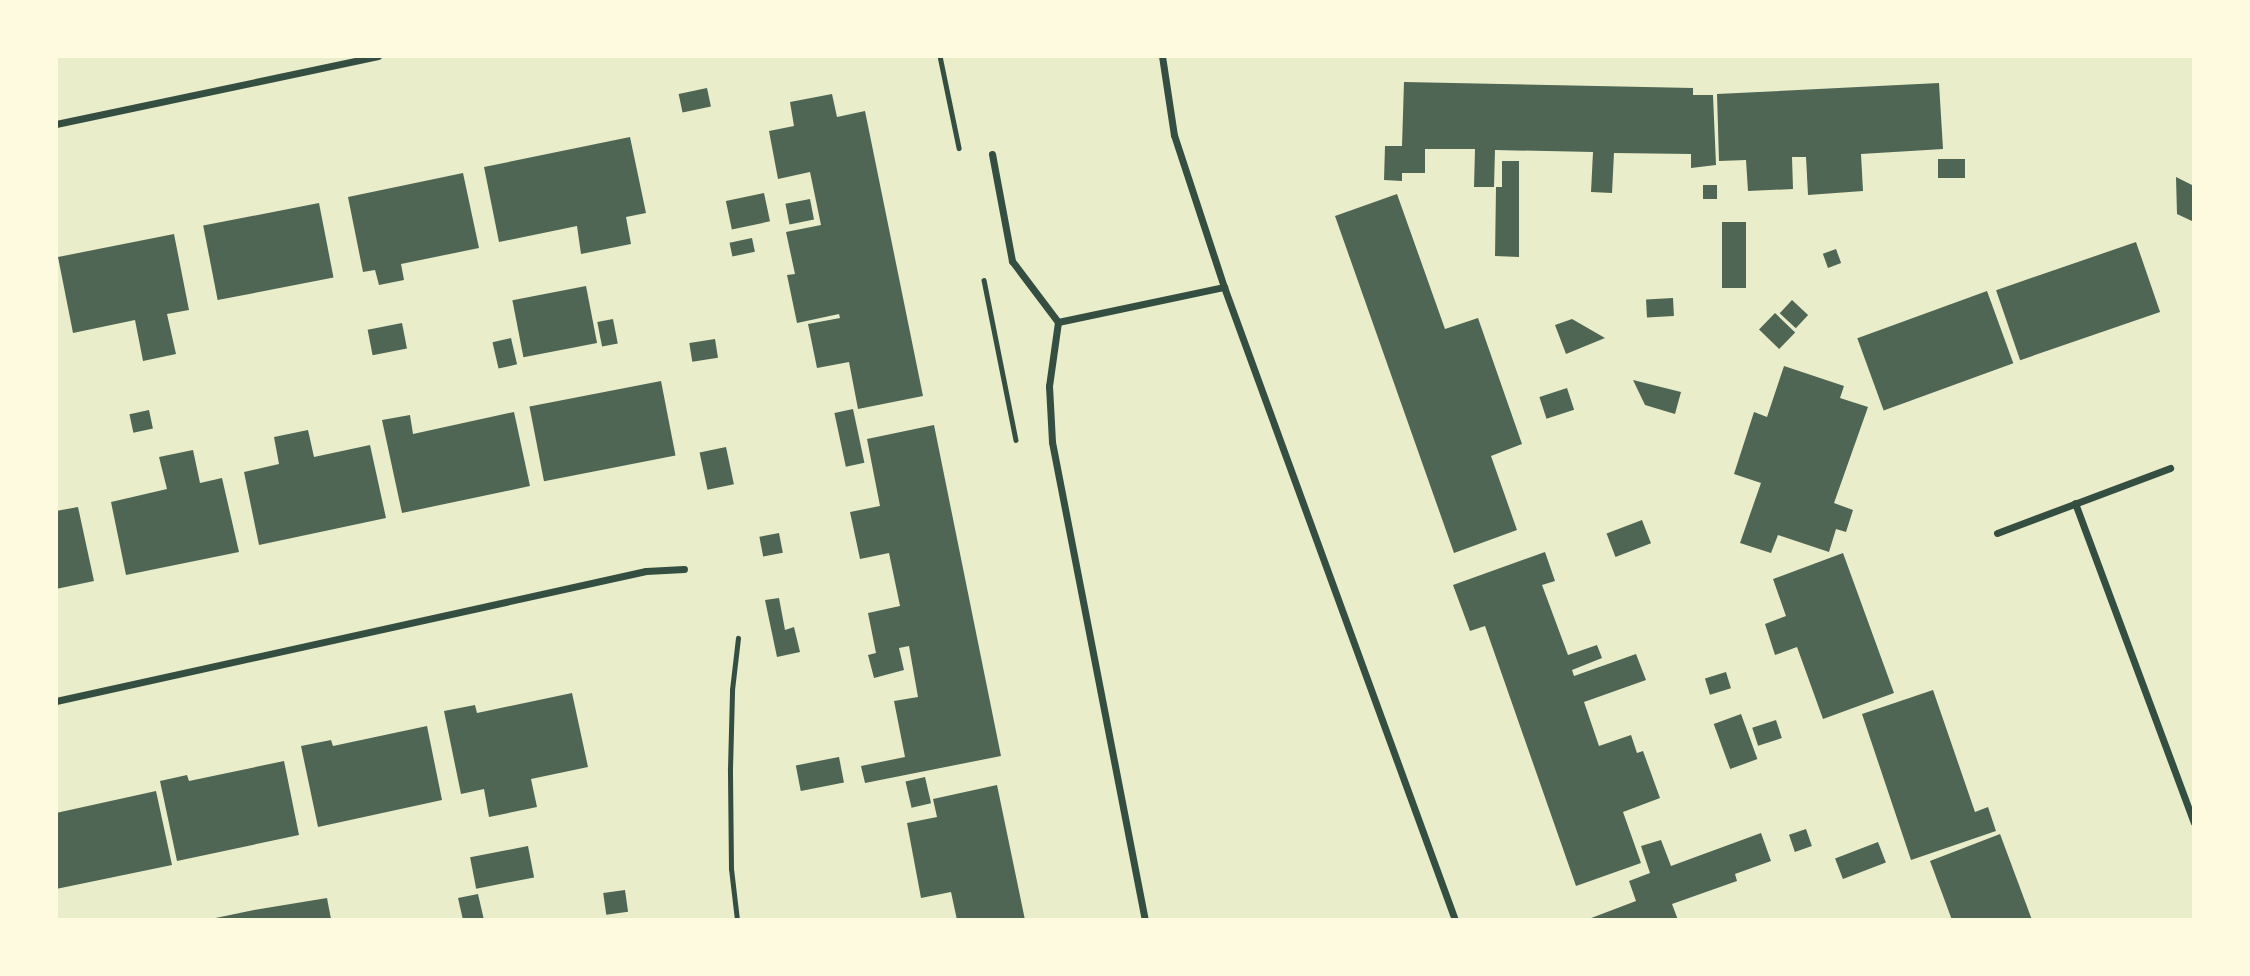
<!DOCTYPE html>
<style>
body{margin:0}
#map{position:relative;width:2250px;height:976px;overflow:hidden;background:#e9edc9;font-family:Manrope,sans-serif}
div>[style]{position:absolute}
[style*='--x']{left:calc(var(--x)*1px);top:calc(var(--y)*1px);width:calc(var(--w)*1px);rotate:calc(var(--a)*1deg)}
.building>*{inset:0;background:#4f6655;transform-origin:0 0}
.path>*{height:4.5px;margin:-2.25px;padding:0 2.25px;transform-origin:2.25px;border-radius:2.25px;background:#344e41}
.minor>*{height:7px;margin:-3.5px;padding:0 3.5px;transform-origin:3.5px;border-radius:3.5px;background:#344e41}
span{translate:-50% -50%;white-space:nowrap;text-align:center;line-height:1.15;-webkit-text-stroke:5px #fefae0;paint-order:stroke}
.frame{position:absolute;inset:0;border:58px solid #fefae0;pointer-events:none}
</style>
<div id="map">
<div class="building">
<i style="clip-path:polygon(1404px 82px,1693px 88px,1693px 95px,1713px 95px,1716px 165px,1691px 168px,1691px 154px,1614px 153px,1612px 193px,1591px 192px,1593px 152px,1495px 150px,1494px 187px,1474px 187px,1475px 149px,1425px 149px,1425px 173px,1402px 173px,1402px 181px,1384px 180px,1385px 146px,1402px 146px)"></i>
<i style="clip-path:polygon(1939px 83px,1943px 149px,1861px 154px,1863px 191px,1808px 195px,1806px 157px,1792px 157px,1793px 189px,1748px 191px,1746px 160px,1719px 161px,1717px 94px)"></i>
<i style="left:707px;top:88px;width:19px;height:29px;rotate:78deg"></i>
<i style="clip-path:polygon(832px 94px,837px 117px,865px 111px,923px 396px,858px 409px,849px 362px,817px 368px,808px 324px,840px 318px,839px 314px,797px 323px,787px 275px,795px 274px,786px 232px,821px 225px,810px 172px,778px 179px,769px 131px,794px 126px,790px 102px)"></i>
<i style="clip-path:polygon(630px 137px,646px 213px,626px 217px,631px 244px,581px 254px,577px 226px,499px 242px,484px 167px)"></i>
<i style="left:1965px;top:159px;width:19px;height:27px;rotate:90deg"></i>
<i style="clip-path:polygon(1502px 161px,1519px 161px,1519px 257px,1495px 256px,1496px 187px,1502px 187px)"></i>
<i style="clip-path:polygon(463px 173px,479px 248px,401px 264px,404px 280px,379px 285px,375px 270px,363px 272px,348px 197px)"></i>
<i style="clip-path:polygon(2176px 177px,2194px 186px,2194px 222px,2177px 214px)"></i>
<i style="left:1717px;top:185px;width:14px;height:14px;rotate:90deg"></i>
<i style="left:764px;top:193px;width:29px;height:39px;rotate:78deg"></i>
<i style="clip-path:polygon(1397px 194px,1445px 329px,1478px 318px,1522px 444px,1491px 456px,1517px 530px,1454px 553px,1335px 216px)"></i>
<i style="left:810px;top:199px;width:21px;height:25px;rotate:79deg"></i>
<i style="left:319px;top:203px;width:76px;height:118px;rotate:79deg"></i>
<i style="left:1722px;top:222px;width:24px;height:66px"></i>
<i style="clip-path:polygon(174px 234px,189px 310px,167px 314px,176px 354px,143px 361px,135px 320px,73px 333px,58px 257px)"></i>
<i style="left:752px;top:238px;width:14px;height:23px;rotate:78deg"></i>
<i style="left:2136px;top:242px;width:74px;height:148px;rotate:71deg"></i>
<i style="left:1836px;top:249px;width:15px;height:14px;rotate:70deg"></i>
<i style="left:586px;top:286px;width:58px;height:75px;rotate:79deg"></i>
<i style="left:1987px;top:291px;width:77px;height:138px;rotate:70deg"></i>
<i style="left:1673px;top:298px;width:18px;height:27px;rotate:87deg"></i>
<i style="left:1792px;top:300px;width:22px;height:18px;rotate:43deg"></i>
<i style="left:1775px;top:313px;width:28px;height:23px;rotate:44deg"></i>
<i style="left:613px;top:319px;width:25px;height:16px;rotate:79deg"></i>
<i style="clip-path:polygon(1572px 319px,1605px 338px,1566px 354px,1555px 325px)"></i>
<i style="left:402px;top:323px;width:26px;height:35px;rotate:79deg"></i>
<i style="left:511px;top:338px;width:27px;height:19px;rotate:77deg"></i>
<i style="left:715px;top:339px;width:19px;height:26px;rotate:81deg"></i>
<i style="clip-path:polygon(1784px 366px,1844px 386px,1840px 398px,1868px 407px,1834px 503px,1853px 510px,1846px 532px,1836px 529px,1829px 552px,1778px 535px,1771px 553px,1740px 543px,1761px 483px,1734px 474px,1754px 412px,1767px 417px)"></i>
<i style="clip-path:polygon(1633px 380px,1681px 392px,1675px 414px,1645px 405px)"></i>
<i style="left:661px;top:381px;width:76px;height:134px;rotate:79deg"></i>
<i style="left:1567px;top:388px;width:23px;height:29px;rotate:72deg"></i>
<i style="left:853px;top:409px;width:55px;height:19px;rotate:78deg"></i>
<i style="left:149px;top:410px;width:19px;height:20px;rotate:78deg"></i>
<i style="clip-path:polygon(514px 412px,530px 486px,402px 513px,382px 420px,410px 415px,413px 434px)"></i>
<i style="clip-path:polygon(934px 425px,1001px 756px,865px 783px,861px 766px,905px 757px,894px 701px,918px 697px,909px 646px,899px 648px,904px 670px,874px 678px,868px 655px,876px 653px,868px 613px,900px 606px,889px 553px,860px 559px,850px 512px,880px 506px,867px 439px)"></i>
<i style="clip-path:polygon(308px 430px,314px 457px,370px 445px,386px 518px,259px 545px,244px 472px,279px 464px,274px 437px)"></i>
<i style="left:726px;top:447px;width:38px;height:27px;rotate:78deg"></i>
<i style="clip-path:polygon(193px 450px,200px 483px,222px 478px,239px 552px,126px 575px,111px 502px,167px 489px,159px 457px)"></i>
<i style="clip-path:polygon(78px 507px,94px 581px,56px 589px,56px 511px)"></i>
<i style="left:1642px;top:520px;width:25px;height:38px;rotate:69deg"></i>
<i style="left:779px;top:533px;width:20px;height:20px;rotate:79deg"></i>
<i style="clip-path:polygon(1545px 552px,1555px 581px,1542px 585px,1568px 655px,1597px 645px,1602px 658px,1572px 670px,1574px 676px,1636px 654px,1646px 680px,1584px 702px,1599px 746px,1631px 735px,1637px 753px,1643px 751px,1660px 798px,1623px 812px,1641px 863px,1576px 886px,1485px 626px,1470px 631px,1453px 585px)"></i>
<i style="clip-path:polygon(1843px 553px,1894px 693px,1823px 719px,1797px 647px,1775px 655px,1765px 624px,1786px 616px,1773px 579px)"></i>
<i style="clip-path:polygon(779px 598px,785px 630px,794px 627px,800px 652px,777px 657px,765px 600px)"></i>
<i style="left:1726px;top:672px;width:17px;height:22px;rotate:73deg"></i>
<i style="clip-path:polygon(1933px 690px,1975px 812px,1988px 807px,1996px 831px,1911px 860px,1862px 714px)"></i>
<i style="clip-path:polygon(572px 693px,588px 767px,531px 779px,537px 807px,489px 817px,484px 789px,461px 794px,444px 711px,475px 705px,477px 713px)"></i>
<i style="left:1741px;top:714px;width:48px;height:29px;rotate:70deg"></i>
<i style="left:1776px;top:720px;width:19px;height:25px;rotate:72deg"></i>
<i style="clip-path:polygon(427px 726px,442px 800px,318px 827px,301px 746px,331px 740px,333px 746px)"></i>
<i style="left:839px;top:757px;width:26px;height:44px;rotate:79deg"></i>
<i style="clip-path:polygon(284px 761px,299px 835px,177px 861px,160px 781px,187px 775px,189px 781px)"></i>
<i style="left:925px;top:777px;width:27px;height:20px;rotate:77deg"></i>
<i style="clip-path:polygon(997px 785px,1025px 920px,957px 920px,951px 892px,921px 898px,907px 823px,937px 817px,933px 799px)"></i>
<i style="clip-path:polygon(156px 791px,172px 865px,56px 889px,56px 813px)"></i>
<i style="left:1806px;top:829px;width:18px;height:18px;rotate:71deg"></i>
<i style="clip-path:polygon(1761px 833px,1771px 861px,1735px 874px,1737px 881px,1672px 904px,1678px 920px,1586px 920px,1636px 901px,1629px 881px,1650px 873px,1641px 846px,1661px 840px,1671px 866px)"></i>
<i style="clip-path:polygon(2000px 834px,2032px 920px,1952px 920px,1930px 861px)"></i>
<i style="left:1878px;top:842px;width:22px;height:46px;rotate:69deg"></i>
<i style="left:528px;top:846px;width:32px;height:59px;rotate:79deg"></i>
<i style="left:625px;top:890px;width:22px;height:22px;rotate:82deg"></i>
<i style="clip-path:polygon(478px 894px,484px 920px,463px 920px,458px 898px)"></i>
<i style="clip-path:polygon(327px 898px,331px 919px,206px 920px,254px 910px)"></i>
</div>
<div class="path">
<i style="--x:940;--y:56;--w:94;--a:78.3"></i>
<i style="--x:984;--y:280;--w:163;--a:78.7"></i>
<i style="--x:737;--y:920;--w:51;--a:-96.7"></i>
<i style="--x:731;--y:869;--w:100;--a:-90.6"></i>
<i style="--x:730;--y:769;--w:79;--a:-88.5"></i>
<i style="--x:732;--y:690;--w:52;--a:-83.4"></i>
</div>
<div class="minor">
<i style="--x:1162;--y:56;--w:80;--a:81.4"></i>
<i style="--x:1174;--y:135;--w:160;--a:71.8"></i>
<i style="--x:1224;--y:287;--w:674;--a:69.95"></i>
<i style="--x:56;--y:124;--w:329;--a:-11.9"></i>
<i style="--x:992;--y:154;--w:109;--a:79.4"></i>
<i style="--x:1012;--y:261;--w:76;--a:53"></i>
<i style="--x:1058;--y:322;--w:65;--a:98"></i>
<i style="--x:1049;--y:386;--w:56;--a:86.9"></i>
<i style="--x:1052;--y:442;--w:487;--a:79"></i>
<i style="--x:1058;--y:322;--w:170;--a:-11.9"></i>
<i style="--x:2075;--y:503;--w:341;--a:69.6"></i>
<i style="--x:1997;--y:533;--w:185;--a:-20.6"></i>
<i style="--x:56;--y:701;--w:604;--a:-12.43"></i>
<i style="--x:646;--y:571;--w:38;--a:-3"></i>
</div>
<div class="frame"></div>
</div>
